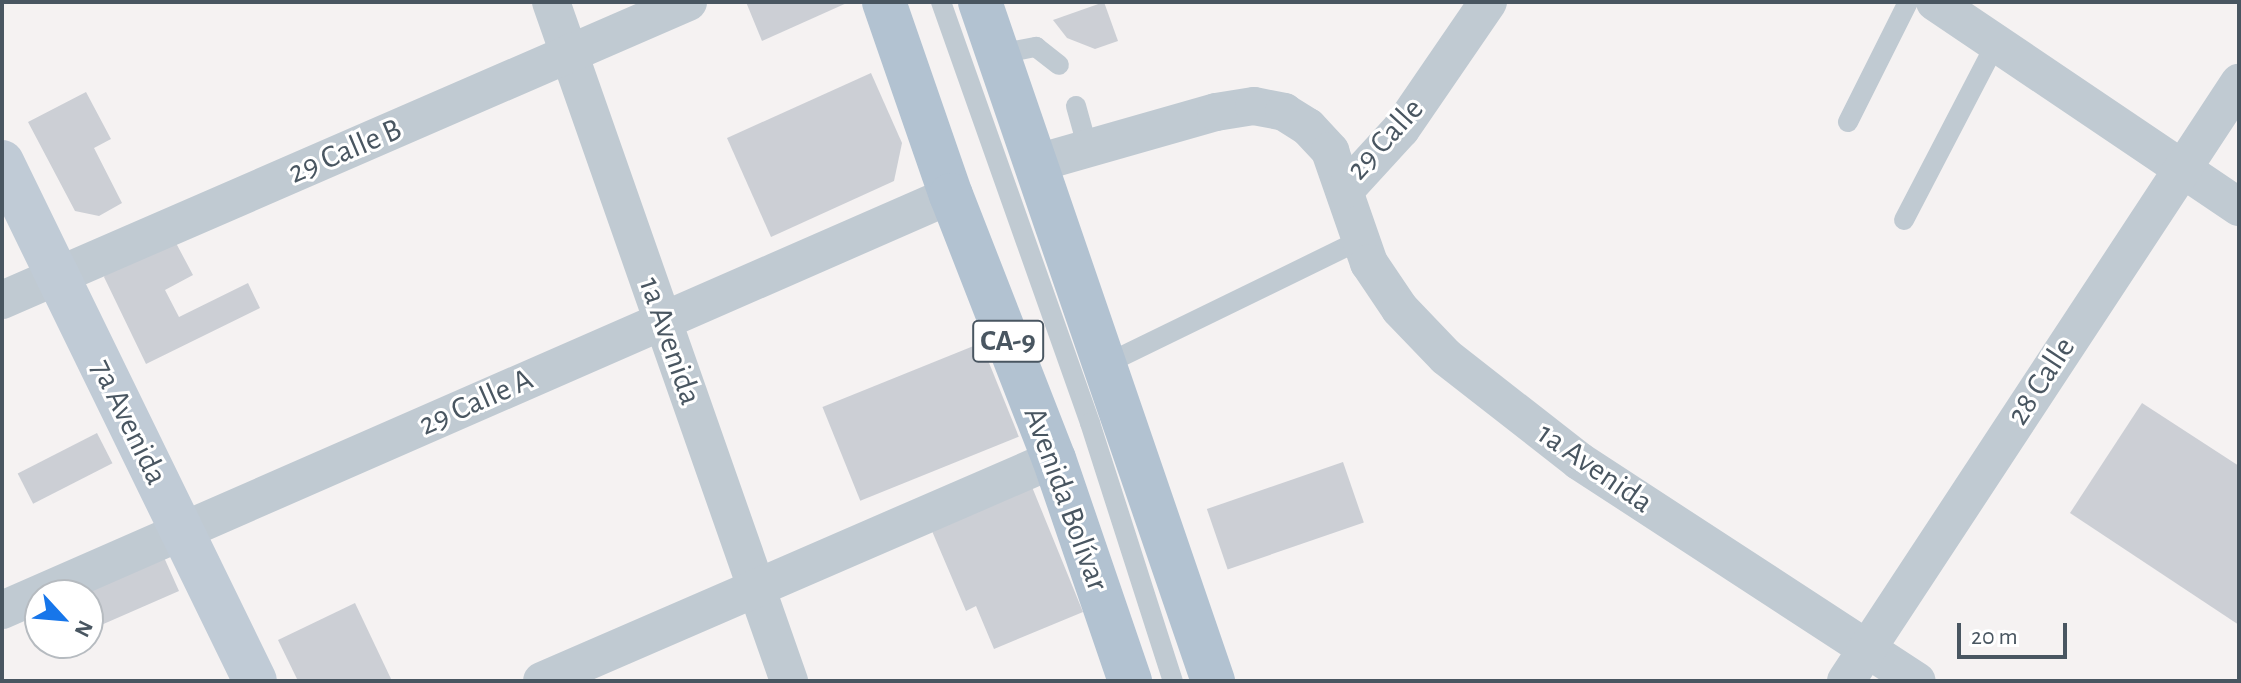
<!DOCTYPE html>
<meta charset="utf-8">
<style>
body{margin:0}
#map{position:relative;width:2241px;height:683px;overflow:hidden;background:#f5f2f2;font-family:"Alegreya Sans",sans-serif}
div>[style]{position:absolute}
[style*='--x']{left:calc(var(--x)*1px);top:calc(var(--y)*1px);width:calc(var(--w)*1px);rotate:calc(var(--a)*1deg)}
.building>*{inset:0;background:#cccfd5;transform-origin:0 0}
.lane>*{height:20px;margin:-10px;padding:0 10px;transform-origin:10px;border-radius:10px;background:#c0cad2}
.street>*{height:38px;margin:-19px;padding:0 19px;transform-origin:19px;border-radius:19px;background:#c0cad2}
.secondary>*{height:44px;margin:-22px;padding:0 22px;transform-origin:22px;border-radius:22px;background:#c0cbd6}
.primary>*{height:44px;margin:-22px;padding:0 22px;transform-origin:22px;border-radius:22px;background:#b2c2d1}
span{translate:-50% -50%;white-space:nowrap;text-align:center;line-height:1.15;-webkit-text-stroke:6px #fff;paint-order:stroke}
.shield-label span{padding:2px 6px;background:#fff;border:2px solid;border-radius:6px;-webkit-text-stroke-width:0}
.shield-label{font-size:30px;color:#495661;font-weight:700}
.street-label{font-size:32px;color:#495661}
.frame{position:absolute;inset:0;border:4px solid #495661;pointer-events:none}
.north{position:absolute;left:24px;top:579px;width:80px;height:80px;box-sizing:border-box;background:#fff;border:2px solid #b6bbc0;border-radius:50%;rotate:116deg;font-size:22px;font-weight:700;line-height:32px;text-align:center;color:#495661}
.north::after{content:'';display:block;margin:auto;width:28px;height:36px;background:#1776ea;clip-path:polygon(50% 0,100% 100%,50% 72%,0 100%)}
.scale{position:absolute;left:1957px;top:623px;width:110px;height:36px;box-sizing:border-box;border:4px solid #495661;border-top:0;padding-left:10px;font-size:24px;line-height:28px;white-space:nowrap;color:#495661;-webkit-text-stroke:6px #fff;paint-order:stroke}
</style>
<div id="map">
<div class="building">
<i style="clip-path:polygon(746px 2px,849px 2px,762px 41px)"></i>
<i style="clip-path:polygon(1104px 2px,1118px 41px,1095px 49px,1067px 38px,1053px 20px)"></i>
<i style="clip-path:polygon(871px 73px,902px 143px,894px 181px,771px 237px,727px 138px)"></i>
<i style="clip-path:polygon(86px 92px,111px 139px,94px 148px,122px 203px,99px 216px,75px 211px,28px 122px)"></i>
<i style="clip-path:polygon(168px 228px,193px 275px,165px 290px,179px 317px,248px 283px,260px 308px,146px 364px,104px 277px,114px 256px)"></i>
<i style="left:981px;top:343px;width:101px;height:171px;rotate:68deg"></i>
<i style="clip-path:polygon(2142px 403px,2239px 466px,2239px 625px,2070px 513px)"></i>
<i style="left:97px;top:433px;width:34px;height:89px;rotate:63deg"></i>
<i style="left:1343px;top:462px;width:64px;height:144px;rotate:71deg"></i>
<i style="clip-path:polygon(1030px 482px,1083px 612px,994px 649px,976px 606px,966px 611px,929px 524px)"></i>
<i style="clip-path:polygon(158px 544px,179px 591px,92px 629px,88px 595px,77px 595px)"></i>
<i style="clip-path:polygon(355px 603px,392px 681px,298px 681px,278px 640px)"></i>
</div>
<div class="lane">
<i style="--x:941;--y:2;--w:447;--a:70.5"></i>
<i style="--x:1090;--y:423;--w:271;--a:72.2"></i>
<i style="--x:999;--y:54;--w:38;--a:-11"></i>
<i style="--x:1036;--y:47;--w:29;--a:38"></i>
<i style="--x:1076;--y:106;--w:45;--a:74.4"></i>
<i style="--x:1848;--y:122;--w:134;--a:-63.4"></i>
<i style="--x:1904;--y:220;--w:199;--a:-62.5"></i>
<i style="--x:1106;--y:364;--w:285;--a:-26"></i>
</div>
<div class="street">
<i style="--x:551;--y:2;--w:720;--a:70.68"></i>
<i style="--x:1935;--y:2;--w:367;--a:34"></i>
<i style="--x:1037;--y:163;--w:186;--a:-15.9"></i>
<i style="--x:1216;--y:112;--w:38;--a:-9"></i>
<i style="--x:1254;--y:106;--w:31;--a:11"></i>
<i style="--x:1284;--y:112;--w:28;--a:32"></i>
<i style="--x:1308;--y:127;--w:33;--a:47"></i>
<i style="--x:1330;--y:151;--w:119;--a:70.8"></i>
<i style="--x:1369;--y:263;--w:55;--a:56"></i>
<i style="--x:1400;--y:309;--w:66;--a:46.2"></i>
<i style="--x:1446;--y:357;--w:169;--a:38"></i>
<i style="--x:1579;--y:461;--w:403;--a:33.1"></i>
<i style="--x:1346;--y:189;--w:81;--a:-47.5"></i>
<i style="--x:1401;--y:129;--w:154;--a:-55.6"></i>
<i style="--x:2;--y:300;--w:748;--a:-23.48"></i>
<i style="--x:2;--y:610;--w:1036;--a:-23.62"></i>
<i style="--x:542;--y:681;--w:558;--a:-23.44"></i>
<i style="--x:1846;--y:681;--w:716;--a:-56.69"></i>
</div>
<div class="secondary">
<i style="--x:2;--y:162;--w:577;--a:64.01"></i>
</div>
<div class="primary">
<i style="--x:884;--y:2;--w:204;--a:70.9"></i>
<i style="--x:951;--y:195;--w:283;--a:68.7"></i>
<i style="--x:1054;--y:459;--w:235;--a:71.1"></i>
<i style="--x:980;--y:2;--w:718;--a:71.06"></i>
</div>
<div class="shield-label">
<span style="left:1008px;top:341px">CA-9</span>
</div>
<div class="street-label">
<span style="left:1385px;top:139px;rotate:-48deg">29 Calle</span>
<span style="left:345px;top:151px;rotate:-23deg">29 Calle B</span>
<span style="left:670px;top:341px;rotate:71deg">1a Avenida</span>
<span style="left:2041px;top:381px;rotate:-57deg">28 Calle</span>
<span style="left:476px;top:402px;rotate:-24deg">29 Calle A</span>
<span style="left:129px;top:422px;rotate:64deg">7a Avenida</span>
<span style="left:1595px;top:468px;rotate:35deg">1a Avenida</span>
<span style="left:1066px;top:499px;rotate:70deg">Avenida Bolívar</span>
</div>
<div class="frame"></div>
<div class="north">N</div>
<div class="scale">20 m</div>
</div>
